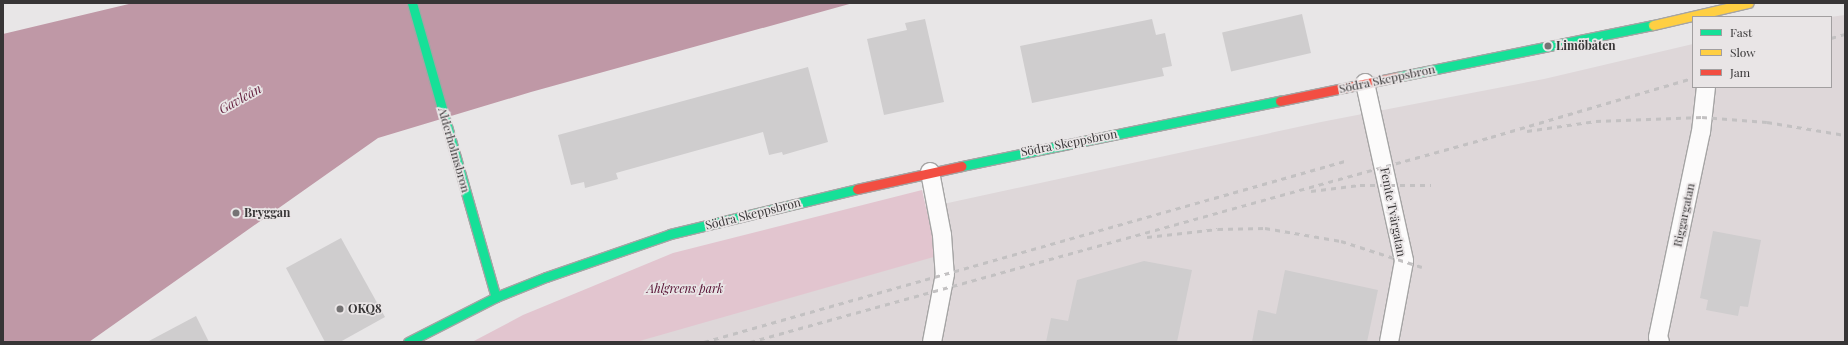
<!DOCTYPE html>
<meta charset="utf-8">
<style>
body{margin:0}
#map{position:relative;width:1848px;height:345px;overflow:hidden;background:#e8e6e7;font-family:"Playfair Display",serif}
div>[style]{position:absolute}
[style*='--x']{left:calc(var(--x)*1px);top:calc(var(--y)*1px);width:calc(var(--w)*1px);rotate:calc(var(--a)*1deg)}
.built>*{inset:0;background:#ded7d9}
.green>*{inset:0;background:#e2c5cf}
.water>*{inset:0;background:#bf98a6}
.building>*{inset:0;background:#cfcdce;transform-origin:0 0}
.roads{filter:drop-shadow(1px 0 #a5a4a4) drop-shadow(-1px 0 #a5a4a4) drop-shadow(0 1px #a5a4a4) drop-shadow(0 -1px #a5a4a4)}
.street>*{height:18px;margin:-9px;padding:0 9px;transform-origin:9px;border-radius:9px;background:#fcfbfb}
.fast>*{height:9px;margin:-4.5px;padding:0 4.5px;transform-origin:4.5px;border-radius:4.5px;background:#16e098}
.slow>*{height:9px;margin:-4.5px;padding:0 4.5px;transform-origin:4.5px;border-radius:4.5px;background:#ffcf43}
.jam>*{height:9px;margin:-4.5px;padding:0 4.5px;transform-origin:4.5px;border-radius:4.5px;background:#f24e42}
.rail>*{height:3px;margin-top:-1.5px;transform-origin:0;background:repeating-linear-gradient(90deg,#c3c1c2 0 5px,transparent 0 10px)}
.dots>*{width:11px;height:11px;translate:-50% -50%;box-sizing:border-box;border:2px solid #e9e5e6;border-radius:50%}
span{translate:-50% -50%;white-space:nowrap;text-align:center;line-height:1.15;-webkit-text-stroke:3.5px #e9e5e6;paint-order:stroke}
.poi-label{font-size:12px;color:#373536;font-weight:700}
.left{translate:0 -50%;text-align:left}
.street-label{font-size:12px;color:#373536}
.park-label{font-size:12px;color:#540e30;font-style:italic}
.water-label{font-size:13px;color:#621c3b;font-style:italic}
.frame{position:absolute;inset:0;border:4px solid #373536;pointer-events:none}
.legend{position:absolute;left:1692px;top:16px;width:140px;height:72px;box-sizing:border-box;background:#e9e5e6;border:1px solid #a29fa0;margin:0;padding:5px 7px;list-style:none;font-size:12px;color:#373536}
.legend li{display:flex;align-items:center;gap:8px;height:20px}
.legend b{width:20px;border:1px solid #a29fa0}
</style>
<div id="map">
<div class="built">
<i style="clip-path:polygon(1845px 15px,1845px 342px,506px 342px,888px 216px,1321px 122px,1544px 79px,1693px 44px,1693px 87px,1831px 87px,1830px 17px)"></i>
</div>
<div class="green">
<i style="clip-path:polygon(922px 190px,937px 256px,636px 342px,472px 342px,523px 315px,673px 253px)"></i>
</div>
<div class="water">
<i style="clip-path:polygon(133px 3px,853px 3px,531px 92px,378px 138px,89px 342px,3px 342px,3px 34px)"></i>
</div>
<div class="building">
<i style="left:1302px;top:14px;width:40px;height:82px;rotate:77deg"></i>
<i style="clip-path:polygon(925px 19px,944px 102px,884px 115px,867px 39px,907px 30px,905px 23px)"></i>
<i style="clip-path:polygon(1152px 19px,1156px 35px,1165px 33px,1172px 66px,1162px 68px,1164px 76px,1032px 103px,1020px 46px)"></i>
<i style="clip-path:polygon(808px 67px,828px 142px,783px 155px,782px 152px,769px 155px,763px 132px,616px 173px,618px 179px,585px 188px,584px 182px,571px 185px,558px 135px)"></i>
<i style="clip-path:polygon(1713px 231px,1761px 240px,1748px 307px,1740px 306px,1738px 316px,1706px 310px,1708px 300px,1700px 298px)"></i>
<i style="clip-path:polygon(341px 238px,385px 317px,340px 342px,325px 342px,286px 268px)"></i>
<i style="clip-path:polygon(1144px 261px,1192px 270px,1177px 342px,1046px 342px,1051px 318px,1068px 321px,1077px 280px)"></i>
<i style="clip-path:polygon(1285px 270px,1378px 290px,1367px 342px,1252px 342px,1258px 310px,1276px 314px)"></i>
<i style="clip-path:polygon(196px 316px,209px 342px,147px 342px)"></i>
</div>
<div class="roads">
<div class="street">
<i style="--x:1365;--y:83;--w:182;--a:77.6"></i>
<i style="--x:1404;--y:261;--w:82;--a:100.5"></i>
<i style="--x:930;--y:172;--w:64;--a:79.2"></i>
<i style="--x:942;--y:235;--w:39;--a:86"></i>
<i style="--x:945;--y:274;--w:69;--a:100.8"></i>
<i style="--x:1660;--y:342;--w:5;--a:-112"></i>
<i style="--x:1658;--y:337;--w:209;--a:-78.2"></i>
<i style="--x:1701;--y:132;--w:45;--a:-83.7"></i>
</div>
<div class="fast">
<i style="--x:412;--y:3;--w:306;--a:74.1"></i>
<i style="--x:1397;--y:77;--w:261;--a:-11.5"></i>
<i style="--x:962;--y:166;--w:325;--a:-11.6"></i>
<i style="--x:408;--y:342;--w:99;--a:-27.1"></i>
<i style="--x:496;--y:297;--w:54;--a:-21.8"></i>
<i style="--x:546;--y:277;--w:131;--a:-19.1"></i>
<i style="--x:670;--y:234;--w:192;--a:-13.5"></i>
</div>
<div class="slow">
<i style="--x:1653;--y:25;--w:98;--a:-13"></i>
</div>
<div class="jam">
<i style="--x:1280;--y:101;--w:119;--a:-11.6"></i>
<i style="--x:857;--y:189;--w:107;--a:-12.4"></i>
</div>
</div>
<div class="rail">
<i style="--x:1831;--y:38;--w:15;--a:-16"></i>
<i style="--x:1527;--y:131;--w:70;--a:-8.2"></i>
<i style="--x:1596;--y:121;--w:106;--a:-2.2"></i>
<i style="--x:1702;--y:117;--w:65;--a:4.4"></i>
<i style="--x:1767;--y:122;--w:79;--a:9.5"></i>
<i style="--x:1311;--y:191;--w:49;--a:-7"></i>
<i style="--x:1360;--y:185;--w:71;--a:0"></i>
<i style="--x:1147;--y:237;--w:71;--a:-6.4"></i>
<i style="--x:1218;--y:229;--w:47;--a:-1.2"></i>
<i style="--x:1265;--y:228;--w:77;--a:9.7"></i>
<i style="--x:1341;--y:241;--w:85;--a:17.8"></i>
<i style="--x:704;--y:342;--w:666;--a:-15.77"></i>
<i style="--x:750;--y:342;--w:769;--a:-15.46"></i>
<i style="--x:1491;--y:137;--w:210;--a:-16.3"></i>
</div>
<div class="dots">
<i style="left:1548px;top:46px;background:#757374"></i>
<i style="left:236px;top:213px;background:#757374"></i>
<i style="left:340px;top:309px;background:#757374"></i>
</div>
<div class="poi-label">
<span class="left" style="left:1556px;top:46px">Limöbåten</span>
<span class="left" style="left:244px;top:213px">Bryggan</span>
<span class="left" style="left:348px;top:309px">OKQ8</span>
</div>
<div class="street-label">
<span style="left:1387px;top:79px;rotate:-12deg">Södra Skeppsbron</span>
<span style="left:1069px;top:143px;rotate:-11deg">Södra Skeppsbron</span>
<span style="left:454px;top:150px;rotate:74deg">Alderholmsbron</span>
<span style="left:1393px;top:212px;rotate:79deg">Femte Tvärgatan</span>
<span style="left:753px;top:214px;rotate:-14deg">Södra Skeppsbron</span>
<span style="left:1684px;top:215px;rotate:-78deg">Riggargatan</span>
</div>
<div class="park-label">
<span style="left:685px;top:289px">Ahlgreens park</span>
</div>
<div class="water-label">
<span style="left:240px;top:99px;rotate:-29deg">Gavleån</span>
</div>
<div class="frame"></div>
<ul class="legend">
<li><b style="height:5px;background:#16e098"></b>Fast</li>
<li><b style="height:5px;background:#ffcf43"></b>Slow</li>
<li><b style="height:5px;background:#f24e42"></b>Jam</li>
</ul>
</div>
